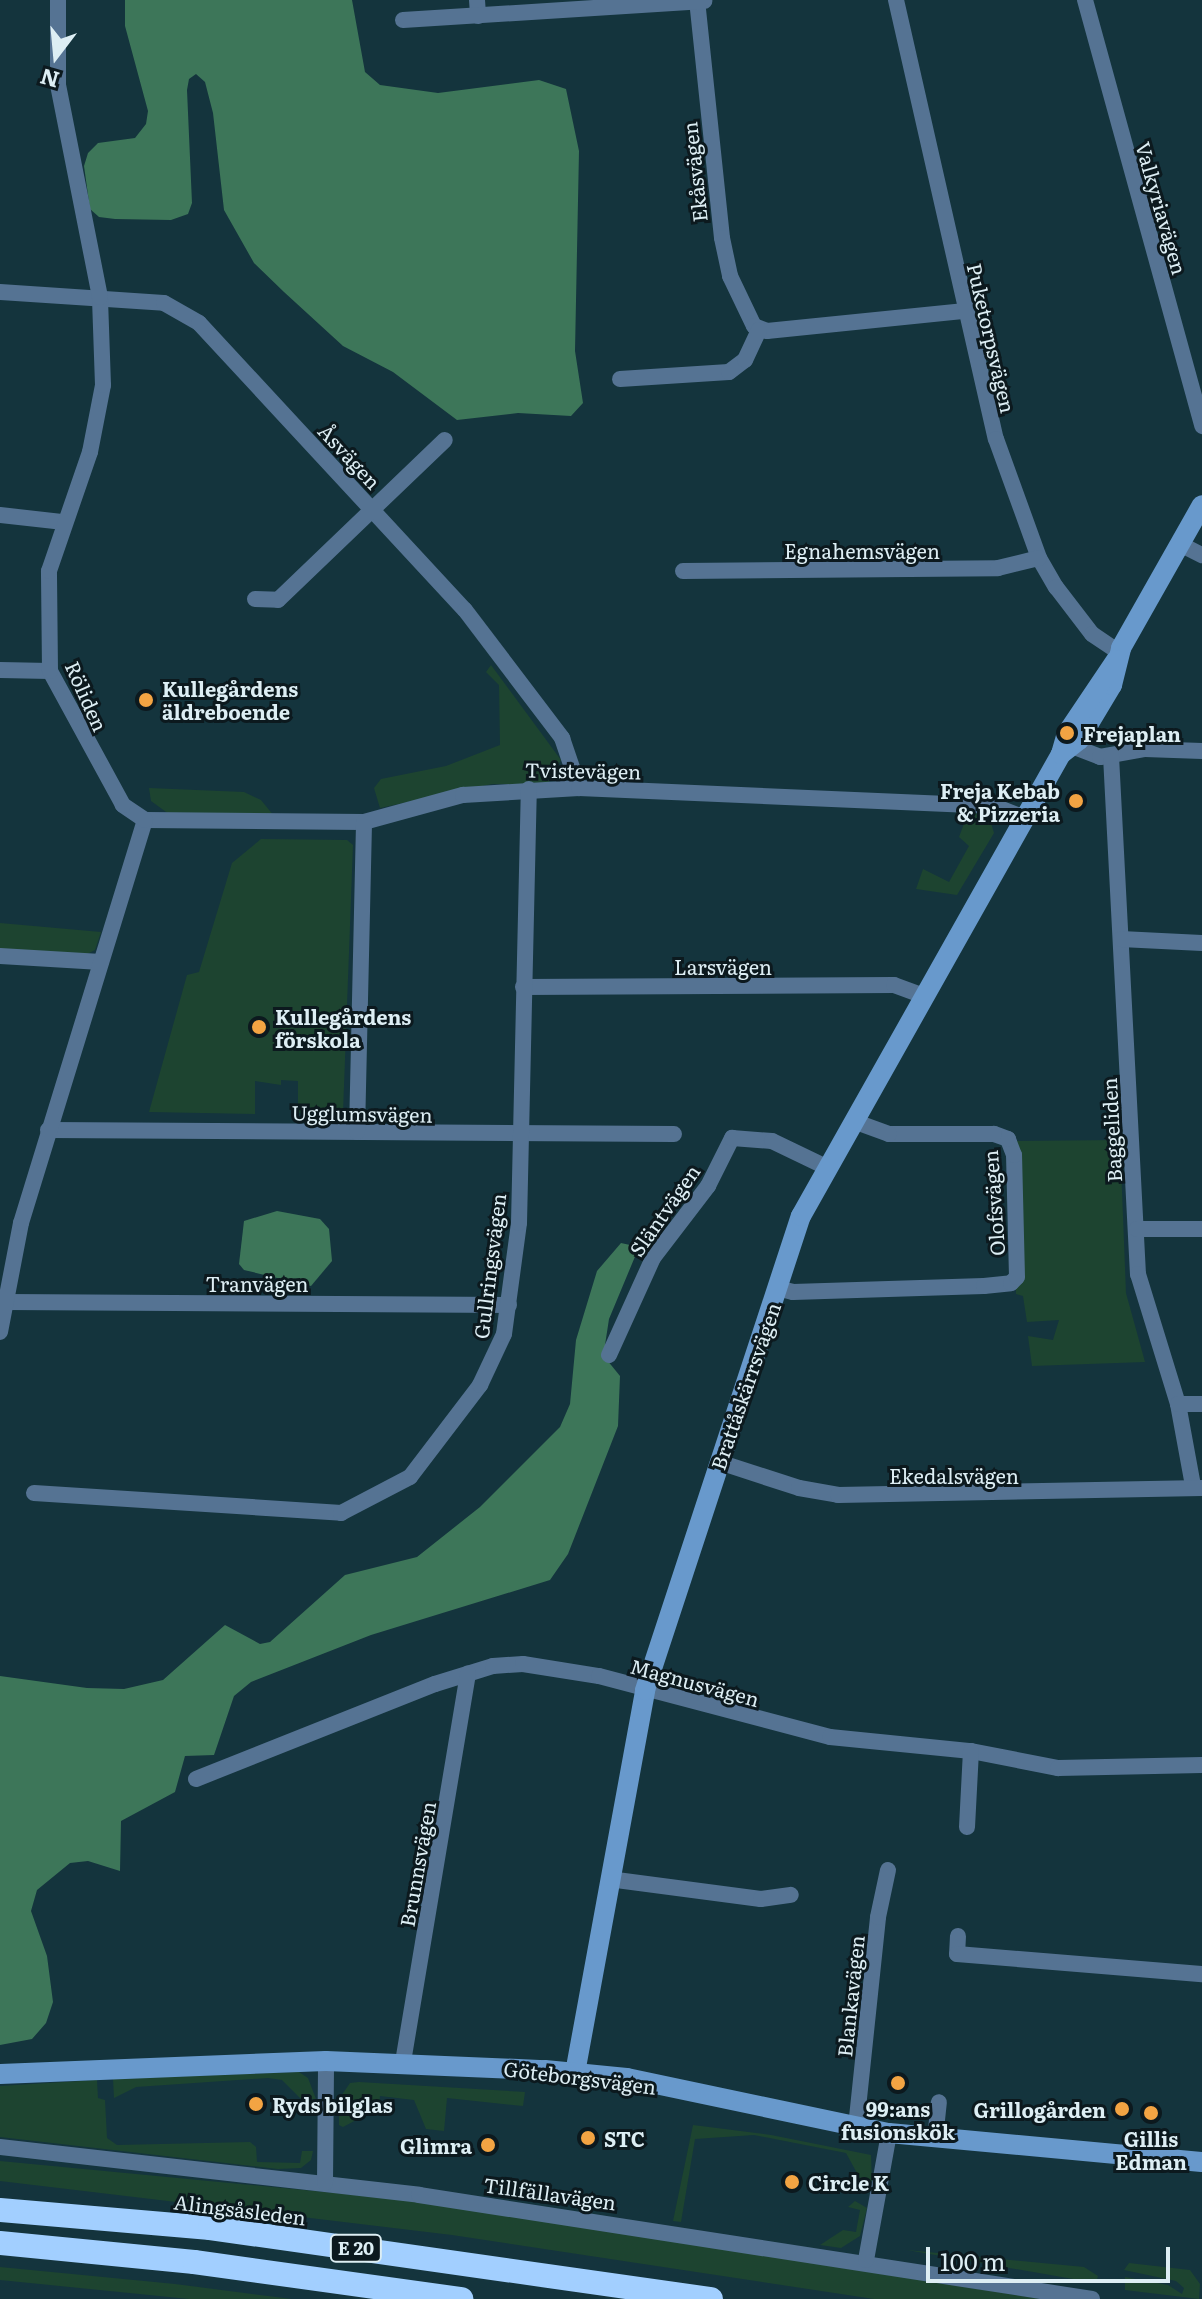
<!DOCTYPE html>
<meta charset="utf-8">
<style>
body{margin:0}
#map{position:relative;width:1202px;height:2299px;overflow:hidden;background:#14343d;font-family:Literata,serif}
div>[style]{position:absolute}
[style*='--x']{left:calc(var(--x)*1px);top:calc(var(--y)*1px);width:calc(var(--w)*1px);rotate:calc(var(--a)*1deg)}
.green>*{inset:0;background:#1d4430}
.forest>*{inset:0;background:#3d7659}
.street>*{height:16px;margin:-8px;padding:0 8px;transform-origin:8px;border-radius:8px;background:#557393}
.secondary>*{height:20px;margin:-10px;padding:0 10px;transform-origin:10px;border-radius:10px;background:#6899cc}
.highway>*{height:24px;margin:-12px;padding:0 12px;transform-origin:12px;border-radius:12px;background:#a2cfff}
.dots>*{width:22px;height:22px;translate:-50% -50%;box-sizing:border-box;border:4px solid #0c191e;border-radius:50%}
span{translate:-50% -50%;white-space:nowrap;text-align:center;line-height:1.15;-webkit-text-stroke:6px #0c191e;paint-order:stroke}
.shield-label span{padding:2px 6px;background:#0c191e;border:2px solid;border-radius:6px;-webkit-text-stroke-width:0}
.shield-label{font-size:18px;color:#ddeef4;font-weight:700}
.street-label{font-size:20px;color:#ddeef4}
.poi-label{font-size:20px;color:#ddeef4;font-weight:700}
.left{translate:0 -50%;text-align:left}
.right{translate:-100% -50%;text-align:right}
.north{position:absolute;left:16px;top:16px;width:80px;height:80px;-webkit-text-stroke:6px #0c191e;paint-order:stroke;rotate:196deg;font-size:22px;font-weight:700;line-height:32px;text-align:center;color:#ddeef4}
.north::after{content:'';display:block;margin:auto;width:28px;height:36px;background:#ddeef4;clip-path:polygon(50% 0,100% 100%,50% 72%,0 100%)}
.scale{position:absolute;left:926px;top:2247px;width:244px;height:36px;box-sizing:border-box;border:4px solid #ddeef4;border-top:0;padding-left:10px;font-size:24px;line-height:28px;white-space:nowrap;color:#ddeef4;-webkit-text-stroke:6px #0c191e;paint-order:stroke}
</style>
<div id="map">
<div class="green">
<i style="clip-path:polygon(491px 665px,561px 760px,548px 784px,492px 784px,380px 808px,374px 788px,381px 779px,446px 766px,500px 745px,499px 685px,486px 672px)"></i>
<i style="clip-path:polygon(149px 788px,244px 792px,261px 800px,274px 816px,173px 817px,151px 801px)"></i>
<i style="clip-path:polygon(955px 812px,988px 813px,994px 833px,957px 895px,916px 889px,923px 869px,949px 882px,969px 846px,959px 837px,965px 821px)"></i>
<i style="clip-path:polygon(261px 839px,347px 840px,353px 845px,343px 1113px,298px 1113px,298px 1081px,281px 1080px,281px 1085px,255px 1081px,255px 1114px,149px 1112px,187px 975px,199px 972px,232px 863px)"></i>
<i style="clip-path:polygon(0 923px,101px 932px,95px 950px,85px 955px,0 954px)"></i>
<i style="clip-path:polygon(1120px 1140px,1126px 1293px,1145px 1362px,1032px 1366px,1028px 1336px,1053px 1340px,1059px 1320px,1027px 1322px,1023px 1296px,1016px 1294px,1015px 1141px)"></i>
<i style="clip-path:polygon(299px 2072px,308px 2078px,316px 2099px,301px 2099px,282px 2080px,268px 2078px,136px 2087px,114px 2098px,113px 2079px)"></i>
<i style="clip-path:polygon(97px 2080px,98px 2098px,105px 2100px,107px 2138px,117px 2145px,250px 2142px,256px 2147px,257px 2162px,300px 2163px,302px 2151px,313px 2151px,311px 2160px,301px 2168px,278px 2169px,0 2137px,0 2086px)"></i>
<i style="clip-path:polygon(359px 2082px,525px 2092px,523px 2106px,447px 2098px,444px 2131px,426px 2129px,414px 2100px,380px 2096px,379px 2108px,343px 2127px,339px 2125px,339px 2099px,350px 2083px)"></i>
<i style="clip-path:polygon(693px 2125px,771px 2135px,871px 2155px,872px 2181px,863px 2184px,846px 2153px,754px 2135px,695px 2139px,681px 2222px,673px 2221px)"></i>
<i style="clip-path:polygon(0 2161px,409px 2200px,1042px 2299px,874px 2299px,452px 2235px,0 2181px)"></i>
<i style="clip-path:polygon(855px 2201px,867px 2208px,860px 2236px,841px 2248px,820px 2245px,843px 2230px,856px 2232px,860px 2210px,848px 2207px)"></i>
<i style="clip-path:polygon(907px 2250px,1084px 2267px,1098px 2276px,1096px 2283px)"></i>
<i style="clip-path:polygon(1129px 2263px,1190px 2270px,1200px 2284px,1199px 2299px,1125px 2290px,1125px 2277px,1168px 2285px,1182px 2294px,1184px 2288px,1176px 2281px,1124px 2270px)"></i>
<i style="clip-path:polygon(0 2267px,175px 2284px,292px 2299px,189px 2299px,0 2280px)"></i>
</div>
<div class="forest">
<i style="clip-path:polygon(125px 0,352px 0,365px 72px,380px 85px,438px 93px,539px 80px,566px 89px,579px 151px,575px 351px,583px 403px,571px 416px,518px 413px,457px 420px,393px 372px,343px 346px,284px 292px,254px 263px,224px 210px,213px 113px,205px 82px,196px 74px,189px 79px,187px 90px,192px 203px,188px 214px,171px 220px,115px 219px,99px 217px,90px 209px,84px 166px,88px 153px,98px 143px,135px 138px,146px 124px,148px 111px,125px 26px)"></i>
<i style="clip-path:polygon(277px 1211px,320px 1219px,329px 1229px,332px 1261px,311px 1286px,244px 1270px,239px 1264px,244px 1221px)"></i>
<i style="clip-path:polygon(621px 1243px,639px 1247px,609px 1319px,605px 1345px,607px 1360px,620px 1376px,618px 1426px,568px 1554px,550px 1580px,371px 1635px,251px 1682px,234px 1696px,214px 1755px,185px 1756px,175px 1792px,121px 1821px,120px 1871px,88px 1861px,70px 1863px,37px 1890px,31px 1911px,47px 1956px,53px 2002px,46px 2023px,32px 2039px,0 2045px,0 1676px,87px 1688px,124px 1689px,163px 1680px,225px 1625px,260px 1644px,270px 1642px,345px 1575px,417px 1557px,480px 1507px,560px 1427px,570px 1404px,576px 1340px,597px 1271px)"></i>
</div>
<div class="street">
<i style="--x:477;--y:0;--w:16;--a:86"></i>
<i style="--x:697;--y:0;--w:239;--a:84"></i>
<i style="--x:722;--y:238;--w:39;--a:78"></i>
<i style="--x:730;--y:276;--w:55;--a:64.4"></i>
<i style="--x:754;--y:326;--w:14;--a:21"></i>
<i style="--x:767;--y:331;--w:199;--a:-5.8"></i>
<i style="--x:896;--y:0;--w:450;--a:77.2"></i>
<i style="--x:996;--y:439;--w:127;--a:70.1"></i>
<i style="--x:1039;--y:558;--w:34;--a:60"></i>
<i style="--x:1056;--y:587;--w:59;--a:52.5"></i>
<i style="--x:1092;--y:634;--w:32;--a:34"></i>
<i style="--x:1085;--y:0;--w:442;--a:74.6"></i>
<i style="--x:403;--y:20;--w:302;--a:-3.6"></i>
<i style="--x:0;--y:292;--w:164;--a:3.8"></i>
<i style="--x:164;--y:303;--w:40;--a:29.7"></i>
<i style="--x:199;--y:323;--w:391;--a:47.2"></i>
<i style="--x:465;--y:610;--w:161;--a:52.8"></i>
<i style="--x:562;--y:738;--w:53;--a:71.2"></i>
<i style="--x:620;--y:379;--w:109;--a:-3.7"></i>
<i style="--x:729;--y:372;--w:20;--a:-37"></i>
<i style="--x:745;--y:360;--w:33;--a:-65"></i>
<i style="--x:0;--y:515;--w:62;--a:6.4"></i>
<i style="--x:1180;--y:544;--w:25;--a:27"></i>
<i style="--x:683;--y:571;--w:315;--a:-0.5"></i>
<i style="--x:998;--y:568;--w:42;--a:-13.7"></i>
<i style="--x:255;--y:599;--w:23;--a:2"></i>
<i style="--x:278;--y:600;--w:231;--a:-43.8"></i>
<i style="--x:0;--y:670;--w:50;--a:1.1"></i>
<i style="--x:1064;--y:743;--w:39;--a:21"></i>
<i style="--x:1100;--y:757;--w:46;--a:-10.1"></i>
<i style="--x:1145;--y:749;--w:57;--a:2"></i>
<i style="--x:1111;--y:756;--w:519;--a:87.02"></i>
<i style="--x:1138;--y:1274;--w:136;--a:72.9"></i>
<i style="--x:1178;--y:1404;--w:83;--a:79.6"></i>
<i style="--x:145;--y:820;--w:219;--a:0.5"></i>
<i style="--x:364;--y:822;--w:103;--a:-15.3"></i>
<i style="--x:463;--y:795;--w:116;--a:-3.5"></i>
<i style="--x:579;--y:788;--w:415;--a:2.5"></i>
<i style="--x:994;--y:806;--w:30;--a:21"></i>
<i style="--x:1121;--y:939;--w:81;--a:2.8"></i>
<i style="--x:0;--y:956;--w:101;--a:3.4"></i>
<i style="--x:523;--y:987;--w:371;--a:-0.3"></i>
<i style="--x:894;--y:985;--w:29;--a:20"></i>
<i style="--x:48;--y:1130;--w:626;--a:0.37"></i>
<i style="--x:357;--y:1132;--w:310;--a:-88.7"></i>
<i style="--x:1137;--y:1229;--w:65;--a:0"></i>
<i style="--x:777;--y:1288;--w:16;--a:14"></i>
<i style="--x:793;--y:1292;--w:191;--a:-1.8"></i>
<i style="--x:984;--y:1286;--w:27;--a:-6"></i>
<i style="--x:1011;--y:1283;--w:8;--a:-45"></i>
<i style="--x:1017;--y:1277;--w:122;--a:-91.4"></i>
<i style="--x:1014;--y:1155;--w:17;--a:-111"></i>
<i style="--x:1008;--y:1139;--w:15;--a:-160"></i>
<i style="--x:994;--y:1134;--w:105;--a:180"></i>
<i style="--x:889;--y:1134;--w:38;--a:-160"></i>
<i style="--x:6;--y:1302;--w:503;--a:0.34"></i>
<i style="--x:0;--y:1332;--w:111;--a:-79.1"></i>
<i style="--x:21;--y:1223;--w:422;--a:-72.9"></i>
<i style="--x:145;--y:820;--w:27;--a:-146"></i>
<i style="--x:123;--y:805;--w:153;--a:-118.6"></i>
<i style="--x:50;--y:671;--w:100;--a:-90.6"></i>
<i style="--x:49;--y:571;--w:126;--a:-71"></i>
<i style="--x:90;--y:452;--w:68;--a:-79"></i>
<i style="--x:103;--y:385;--w:88;--a:-92"></i>
<i style="--x:100;--y:297;--w:216;--a:-101.2"></i>
<i style="--x:58;--y:85;--w:85;--a:-90"></i>
<i style="--x:609;--y:1355;--w:107;--a:-65.6"></i>
<i style="--x:653;--y:1258;--w:91;--a:-52.6"></i>
<i style="--x:708;--y:1186;--w:54;--a:-63.4"></i>
<i style="--x:732;--y:1138;--w:40;--a:4.3"></i>
<i style="--x:772;--y:1141;--w:60;--a:25.7"></i>
<i style="--x:1178;--y:1404;--w:24;--a:0"></i>
<i style="--x:719;--y:1462;--w:84;--a:18"></i>
<i style="--x:799;--y:1488;--w:40;--a:10"></i>
<i style="--x:838;--y:1495;--w:364;--a:-1.1"></i>
<i style="--x:34;--y:1493;--w:308;--a:3.7"></i>
<i style="--x:341;--y:1513;--w:78;--a:-27.6"></i>
<i style="--x:410;--y:1477;--w:116;--a:-52.7"></i>
<i style="--x:480;--y:1385;--w:56;--a:-64.8"></i>
<i style="--x:504;--y:1334;--w:112;--a:-82.3"></i>
<i style="--x:519;--y:1223;--w:434;--a:-88.7"></i>
<i style="--x:196;--y:1779;--w:257;--a:-21.7"></i>
<i style="--x:435;--y:1684;--w:61;--a:-17.2"></i>
<i style="--x:493;--y:1666;--w:30;--a:-4"></i>
<i style="--x:523;--y:1664;--w:77;--a:9"></i>
<i style="--x:599;--y:1676;--w:239;--a:14.8"></i>
<i style="--x:830;--y:1737;--w:142;--a:5.7"></i>
<i style="--x:971;--y:1751;--w:89;--a:11.1"></i>
<i style="--x:1058;--y:1768;--w:144;--a:-1.2"></i>
<i style="--x:967;--y:1827;--w:76;--a:-87"></i>
<i style="--x:609;--y:1879;--w:153;--a:7.5"></i>
<i style="--x:761;--y:1899;--w:30;--a:-8"></i>
<i style="--x:958;--y:1936;--w:18;--a:93"></i>
<i style="--x:957;--y:1954;--w:246;--a:4.7"></i>
<i style="--x:403;--y:2062;--w:394;--a:-80.5"></i>
<i style="--x:856;--y:2127;--w:211;--a:-84"></i>
<i style="--x:878;--y:1917;--w:48;--a:-78"></i>
<i style="--x:935;--y:2139;--w:37;--a:-84"></i>
<i style="--x:0;--y:2147;--w:422;--a:6.5"></i>
<i style="--x:419;--y:2195;--w:681;--a:8.78"></i>
<i style="--x:325;--y:2183;--w:122;--a:-89.5"></i>
<i style="--x:866;--y:2260;--w:129;--a:-79.7"></i>
</div>
<div class="secondary">
<i style="--x:1061;--y:754;--w:23;--a:-38"></i>
<i style="--x:1079;--y:740;--w:64;--a:-59"></i>
<i style="--x:1112;--y:685;--w:38;--a:-76"></i>
<i style="--x:1121;--y:648;--w:164;--a:-60.5"></i>
<i style="--x:575;--y:2073;--w:389;--a:-79.6"></i>
<i style="--x:645;--y:1690;--w:499;--a:-71.8"></i>
<i style="--x:801;--y:1216;--w:530;--a:-60.63"></i>
<i style="--x:1061;--y:754;--w:22;--a:-74"></i>
<i style="--x:1067;--y:733;--w:88;--a:-56.1"></i>
<i style="--x:0;--y:2074;--w:326;--a:-2.3"></i>
<i style="--x:326;--y:2061;--w:219;--a:2.4"></i>
<i style="--x:545;--y:2070;--w:82;--a:5.6"></i>
<i style="--x:627;--y:2078;--w:268;--a:11.9"></i>
<i style="--x:889;--y:2133;--w:314;--a:5.3"></i>
</div>
<div class="highway">
<i style="--x:0;--y:2210;--w:211;--a:4.9"></i>
<i style="--x:210;--y:2228;--w:506;--a:8.07"></i>
<i style="--x:0;--y:2243;--w:195;--a:5.6"></i>
<i style="--x:194;--y:2262;--w:270;--a:7.9"></i>
</div>
<div class="dots">
<i style="left:146px;top:700px;background:#f3a443"></i>
<i style="left:1067px;top:733px;background:#f3a443"></i>
<i style="left:1076px;top:801px;background:#f3a443"></i>
<i style="left:259px;top:1027px;background:#f3a443"></i>
<i style="left:898px;top:2083px;background:#f3a443"></i>
<i style="left:256px;top:2104px;background:#f3a443"></i>
<i style="left:1122px;top:2109px;background:#f3a443"></i>
<i style="left:1151px;top:2113px;background:#f3a443"></i>
<i style="left:588px;top:2138px;background:#f3a443"></i>
<i style="left:488px;top:2145px;background:#f3a443"></i>
<i style="left:792px;top:2182px;background:#f3a443"></i>
</div>
<div class="shield-label">
<span style="left:356px;top:2248px">E 20</span>
</div>
<div class="street-label">
<span style="left:694px;top:172px;rotate:-96deg">Ekåsvägen</span>
<span style="left:1162px;top:208px;rotate:74deg">Valkyriavägen</span>
<span style="left:992px;top:338px;rotate:77deg">Puketorpsvägen</span>
<span style="left:350px;top:456px;rotate:47deg">Åsvägen</span>
<span style="left:862px;top:550px">Egnahemsvägen</span>
<span style="left:87px;top:696px;rotate:66deg">Röliden</span>
<span style="left:583px;top:770px;rotate:1deg">Tvistevägen</span>
<span style="left:723px;top:966px">Larsvägen</span>
<span style="left:362px;top:1113px;rotate:1deg">Ugglumsvägen</span>
<span style="left:1111px;top:1130px;rotate:-93deg">Baggeliden</span>
<span style="left:993px;top:1203px;rotate:-94deg">Olofsvägen</span>
<span style="left:664px;top:1210px;rotate:-55deg">Släntvägen</span>
<span style="left:489px;top:1266px;rotate:-83deg">Gullringsvägen</span>
<span style="left:257px;top:1283px">Tranvägen</span>
<span style="left:745px;top:1386px;rotate:-71deg">Brattåskärrsvägen</span>
<span style="left:954px;top:1475px">Ekedalsvägen</span>
<span style="left:695px;top:1682px;rotate:15deg">Magnusvägen</span>
<span style="left:417px;top:1864px;rotate:-80deg">Brunnsvägen</span>
<span style="left:850px;top:1996px;rotate:-84deg">Blankavägen</span>
<span style="left:580px;top:2077px;rotate:7deg">Göteborgsvägen</span>
<span style="left:550px;top:2193px;rotate:8deg">Tillfällavägen</span>
<span style="left:240px;top:2209px;rotate:7deg">Alingsåsleden</span>
</div>
<div class="poi-label">
<span class="left" style="left:162px;top:700px">Kullegårdens<br>äldreboende</span>
<span class="left" style="left:1083px;top:733px">Frejaplan</span>
<span class="right" style="left:1060px;top:802px">Freja Kebab<br>&amp; Pizzeria</span>
<span class="left" style="left:275px;top:1028px">Kullegårdens<br>förskola</span>
<span class="left" style="left:272px;top:2104px">Ryds bilglas</span>
<span style="left:898px;top:2120px">99:ans<br>fusionskök</span>
<span class="right" style="left:1106px;top:2109px">Grillogården</span>
<span class="left" style="left:604px;top:2138px">STC</span>
<span style="left:1151px;top:2150px">Gillis<br>Edman</span>
<span class="right" style="left:472px;top:2145px">Glimra</span>
<span class="left" style="left:808px;top:2182px">Circle K</span>
</div>
<div class="north">N</div>
<div class="scale">100 m</div>
</div>
